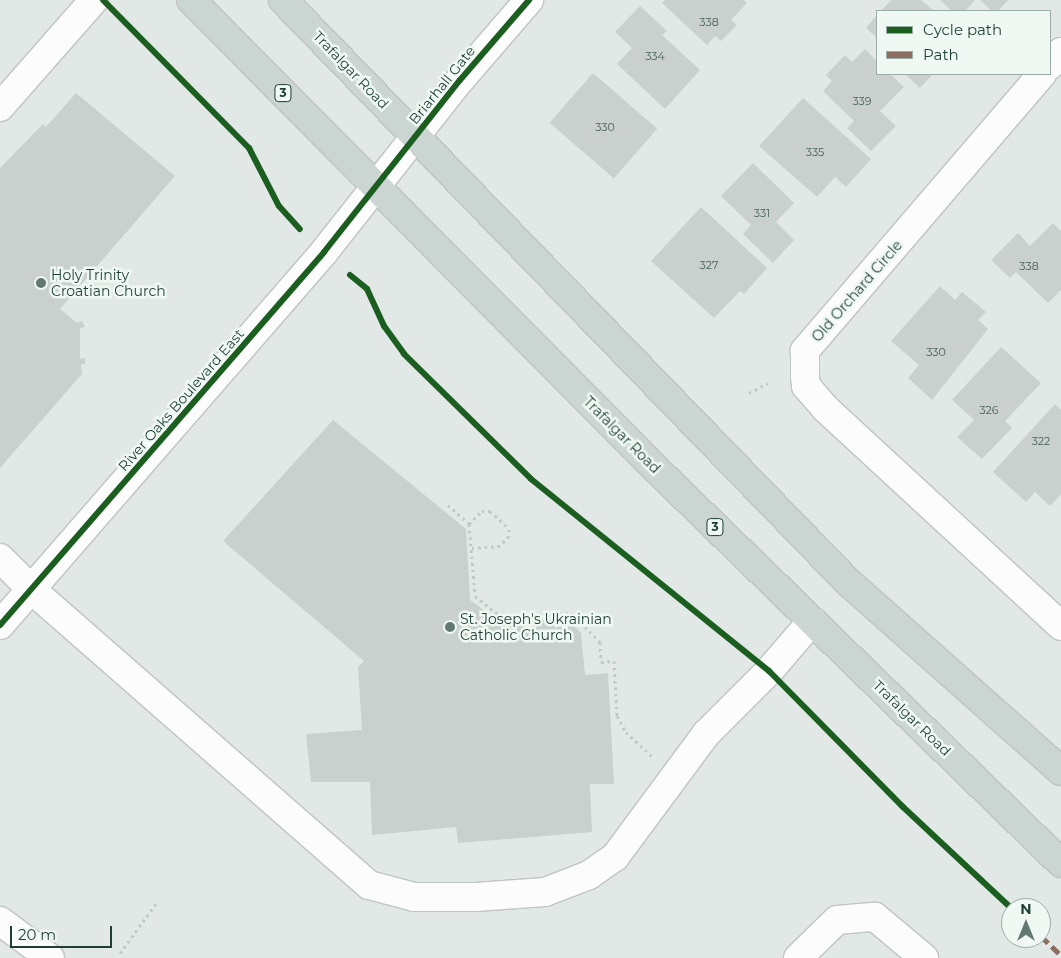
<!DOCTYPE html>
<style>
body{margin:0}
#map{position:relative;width:1061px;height:958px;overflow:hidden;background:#e2e8e5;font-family:Montserrat,sans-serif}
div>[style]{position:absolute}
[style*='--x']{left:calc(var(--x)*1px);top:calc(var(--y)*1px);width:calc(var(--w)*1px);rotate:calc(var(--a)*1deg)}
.building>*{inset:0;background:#c9d0cd;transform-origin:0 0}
.path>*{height:3px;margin-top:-1.5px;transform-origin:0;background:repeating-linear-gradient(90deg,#bfc9c6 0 2.5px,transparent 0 6.5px)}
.roads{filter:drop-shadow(1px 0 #bfc5c2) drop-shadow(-1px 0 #bfc5c2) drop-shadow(0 1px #bfc5c2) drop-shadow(0 -1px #bfc5c2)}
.minor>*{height:28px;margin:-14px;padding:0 14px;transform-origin:14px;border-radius:14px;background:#fbfcfb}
.major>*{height:28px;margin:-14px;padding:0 14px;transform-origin:14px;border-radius:14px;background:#cbd5d2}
.quiet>*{height:5px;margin-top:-2.5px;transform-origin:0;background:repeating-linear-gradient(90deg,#8d6e63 0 10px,transparent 0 15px)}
.cycleway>*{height:6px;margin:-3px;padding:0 3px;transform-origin:3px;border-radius:3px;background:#1b5e20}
.dots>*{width:14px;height:14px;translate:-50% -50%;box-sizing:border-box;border:2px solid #eff8f3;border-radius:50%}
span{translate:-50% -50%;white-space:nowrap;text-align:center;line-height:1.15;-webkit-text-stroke:5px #eff8f3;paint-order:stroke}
.number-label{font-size:11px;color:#4a625c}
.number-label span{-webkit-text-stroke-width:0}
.shield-label span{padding:1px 4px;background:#eff8f3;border:1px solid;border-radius:4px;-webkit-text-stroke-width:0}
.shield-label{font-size:12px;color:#1e3d35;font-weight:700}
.street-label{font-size:14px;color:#1e3d35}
.poi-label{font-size:14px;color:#1e3d35}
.left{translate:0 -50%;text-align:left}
.legend{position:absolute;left:876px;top:10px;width:175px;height:65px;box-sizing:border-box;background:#eff8f3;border:1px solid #9bada7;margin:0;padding:6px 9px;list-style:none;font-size:15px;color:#1e3d35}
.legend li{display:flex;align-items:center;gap:10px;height:25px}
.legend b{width:25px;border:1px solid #9bada7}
.north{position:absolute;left:1001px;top:898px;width:50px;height:50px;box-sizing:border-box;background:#eff8f3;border:1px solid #9bada7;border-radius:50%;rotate:0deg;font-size:14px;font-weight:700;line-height:20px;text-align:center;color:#1e3d35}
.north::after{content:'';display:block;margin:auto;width:18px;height:22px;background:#637973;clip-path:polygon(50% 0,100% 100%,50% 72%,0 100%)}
.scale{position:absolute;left:10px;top:926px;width:102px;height:22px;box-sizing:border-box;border:2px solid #1e3d35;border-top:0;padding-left:6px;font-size:15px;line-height:18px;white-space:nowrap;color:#1e3d35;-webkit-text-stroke:4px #eff8f3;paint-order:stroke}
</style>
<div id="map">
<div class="building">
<i style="clip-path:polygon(665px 0,744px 0,747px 3px,731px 20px,737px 25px,721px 41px,715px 36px,707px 45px,662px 3px)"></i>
<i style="clip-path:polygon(891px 0,921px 0,934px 11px,881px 11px)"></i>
<i style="clip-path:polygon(940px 0,975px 0,965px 11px,952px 11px)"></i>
<i style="clip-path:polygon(980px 0,1008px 0,998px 11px,992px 11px)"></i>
<i style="clip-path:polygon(640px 6px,667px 31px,662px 35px,700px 70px,665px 109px,617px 64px,632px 48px,615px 32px)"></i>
<i style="clip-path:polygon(877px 15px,877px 38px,866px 28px)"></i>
<i style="clip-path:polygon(865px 49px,877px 61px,877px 74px,890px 74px,904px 87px,880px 111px,896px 126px,871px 151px,847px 128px,854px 121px,823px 91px,832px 81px,826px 75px,845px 55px,852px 62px)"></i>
<i style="left:593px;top:73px;width:85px;height:66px;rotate:41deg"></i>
<i style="clip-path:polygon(905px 74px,933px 74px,920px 88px)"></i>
<i style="clip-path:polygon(76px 93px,175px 176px,60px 309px,77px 323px,82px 321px,85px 327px,80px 328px,80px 359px,85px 358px,85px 364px,81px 364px,82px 374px,0 468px,0 168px,43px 124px,46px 127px)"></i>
<i style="clip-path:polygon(803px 98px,871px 159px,846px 187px,835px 177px,817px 197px,759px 146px)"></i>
<i style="clip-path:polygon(753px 163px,794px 203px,776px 222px,794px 240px,773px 263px,743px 234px,751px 225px,721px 196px)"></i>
<i style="clip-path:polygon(701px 207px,767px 268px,744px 294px,740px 291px,714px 318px,651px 261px)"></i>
<i style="clip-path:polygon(1053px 223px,1061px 231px,1061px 290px,1048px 303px,1016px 272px,1010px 278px,991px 260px,1018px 233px,1030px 246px)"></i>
<i style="clip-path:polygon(940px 286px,955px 300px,962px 292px,986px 312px,978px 320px,988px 329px,932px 400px,908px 378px,919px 365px,891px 341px)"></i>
<i style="clip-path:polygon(1001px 347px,1041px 383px,1005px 421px,1012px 428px,982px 459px,957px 437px,974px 420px,952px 400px)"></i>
<i style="clip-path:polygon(1055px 404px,1061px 410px,1061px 494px,1050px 506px,1035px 492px,1026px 502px,993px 472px)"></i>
<i style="clip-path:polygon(333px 420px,466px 529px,470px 600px,499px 621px,567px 618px,581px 633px,585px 675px,608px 673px,614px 784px,590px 784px,592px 832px,458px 843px,456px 827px,372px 835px,370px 782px,311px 782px,306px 734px,362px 730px,358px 667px,364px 661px,223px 541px)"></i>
</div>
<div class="path">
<i style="--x:749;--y:393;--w:21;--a:-28"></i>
<i style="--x:448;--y:505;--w:28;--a:42"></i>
<i style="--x:469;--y:524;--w:72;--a:85.2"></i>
<i style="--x:475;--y:596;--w:33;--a:39"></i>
<i style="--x:501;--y:617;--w:70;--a:-3.3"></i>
<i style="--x:571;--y:613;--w:41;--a:45"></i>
<i style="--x:600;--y:642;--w:20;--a:87"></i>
<i style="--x:601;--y:662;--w:13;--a:-4"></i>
<i style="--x:614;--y:661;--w:55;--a:86.9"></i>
<i style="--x:617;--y:716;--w:18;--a:61"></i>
<i style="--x:626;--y:732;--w:35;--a:43"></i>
<i style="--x:469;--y:524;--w:18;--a:-45"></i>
<i style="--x:482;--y:511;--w:8;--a:0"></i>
<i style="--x:490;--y:511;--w:26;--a:43"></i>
<i style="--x:509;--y:529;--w:7;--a:90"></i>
<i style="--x:509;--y:536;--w:13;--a:132"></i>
<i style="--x:500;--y:546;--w:29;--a:176"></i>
<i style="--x:120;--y:953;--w:64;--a:-53.8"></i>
</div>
<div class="roads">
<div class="minor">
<i style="--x:1050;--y:65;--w:17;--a:-50"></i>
<i style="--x:1042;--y:74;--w:365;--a:130.6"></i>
<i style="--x:805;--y:351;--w:25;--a:90"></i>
<i style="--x:805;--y:376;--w:10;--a:84"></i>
<i style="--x:806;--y:386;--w:30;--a:49"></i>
<i style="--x:826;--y:409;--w:320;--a:42.7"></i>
<i style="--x:0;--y:107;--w:142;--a:-48.7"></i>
<i style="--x:0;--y:558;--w:45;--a:45"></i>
<i style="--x:32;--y:590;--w:448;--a:41.2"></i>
<i style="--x:369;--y:885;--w:47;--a:14.9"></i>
<i style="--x:414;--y:897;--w:62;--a:0"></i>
<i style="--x:476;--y:897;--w:69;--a:-4.1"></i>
<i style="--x:545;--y:892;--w:47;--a:-21.1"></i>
<i style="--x:589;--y:875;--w:32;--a:-35"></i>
<i style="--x:615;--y:857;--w:153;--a:-53.5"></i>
<i style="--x:706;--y:734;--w:89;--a:-45"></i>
<i style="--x:769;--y:671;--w:66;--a:-49.3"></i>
<i style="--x:0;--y:625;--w:494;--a:-49"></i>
<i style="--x:324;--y:252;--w:219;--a:-51.7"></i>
<i style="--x:460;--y:80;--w:106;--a:-49.2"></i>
<i style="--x:0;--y:921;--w:62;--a:36.5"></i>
<i style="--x:798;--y:958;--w:54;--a:-44.3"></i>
<i style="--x:837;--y:920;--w:38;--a:-5"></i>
<i style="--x:875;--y:917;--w:64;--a:39.9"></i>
</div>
<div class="major">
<i style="--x:191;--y:0;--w:663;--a:45.24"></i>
<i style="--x:658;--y:471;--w:562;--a:44.21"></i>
<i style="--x:283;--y:0;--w:810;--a:45.85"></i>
<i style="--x:847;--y:581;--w:286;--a:41.6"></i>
</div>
</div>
<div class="quiet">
<i style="--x:1041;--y:936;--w:28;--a:44"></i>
</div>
<div class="cycleway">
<i style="--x:103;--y:0;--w:208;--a:45.4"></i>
<i style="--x:249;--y:148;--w:65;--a:62.7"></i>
<i style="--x:279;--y:206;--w:31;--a:48"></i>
<i style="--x:350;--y:275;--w:22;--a:39"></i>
<i style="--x:367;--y:289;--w:41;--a:65.3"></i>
<i style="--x:384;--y:326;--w:34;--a:54"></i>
<i style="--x:404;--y:354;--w:178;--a:44.5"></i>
<i style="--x:531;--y:479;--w:306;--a:38.9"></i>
<i style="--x:769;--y:671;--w:190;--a:45.4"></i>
<i style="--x:902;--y:806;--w:149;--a:43.1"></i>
<i style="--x:0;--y:625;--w:494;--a:-49"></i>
<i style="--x:324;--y:252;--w:219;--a:-51.7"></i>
<i style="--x:460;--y:80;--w:106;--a:-49.2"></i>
</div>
<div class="dots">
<i style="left:41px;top:283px;background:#637973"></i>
<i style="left:450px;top:627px;background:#637973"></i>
</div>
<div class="number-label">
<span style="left:709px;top:22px">338</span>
<span style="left:655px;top:56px">334</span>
<span style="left:862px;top:101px">339</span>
<span style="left:605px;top:127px">330</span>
<span style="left:815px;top:152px">335</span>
<span style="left:762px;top:213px">331</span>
<span style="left:709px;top:265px">327</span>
<span style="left:1029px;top:266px">338</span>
<span style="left:936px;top:352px">330</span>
<span style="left:989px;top:410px">326</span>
<span style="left:1041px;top:441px">322</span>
</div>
<div class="shield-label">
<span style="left:283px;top:93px">3</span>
<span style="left:715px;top:527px">3</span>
</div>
<div class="street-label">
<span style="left:351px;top:70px;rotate:46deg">Trafalgar Road</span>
<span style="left:442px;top:85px;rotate:-51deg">Briarhall Gate</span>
<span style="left:857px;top:291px;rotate:-49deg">Old Orchard Circle</span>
<span style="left:181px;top:400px;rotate:-49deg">River Oaks Boulevard East</span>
<span style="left:622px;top:435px;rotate:45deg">Trafalgar Road</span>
<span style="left:912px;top:718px;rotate:44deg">Trafalgar Road</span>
</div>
<div class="poi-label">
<span class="left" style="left:51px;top:283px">Holy Trinity<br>Croatian Church</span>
<span class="left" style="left:460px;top:627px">St. Joseph's Ukrainian<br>Catholic Church</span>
</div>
<ul class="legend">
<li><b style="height:6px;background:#1b5e20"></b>Cycle path</li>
<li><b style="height:6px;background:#8d6e63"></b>Path</li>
</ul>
<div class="north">N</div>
<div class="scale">20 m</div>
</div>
